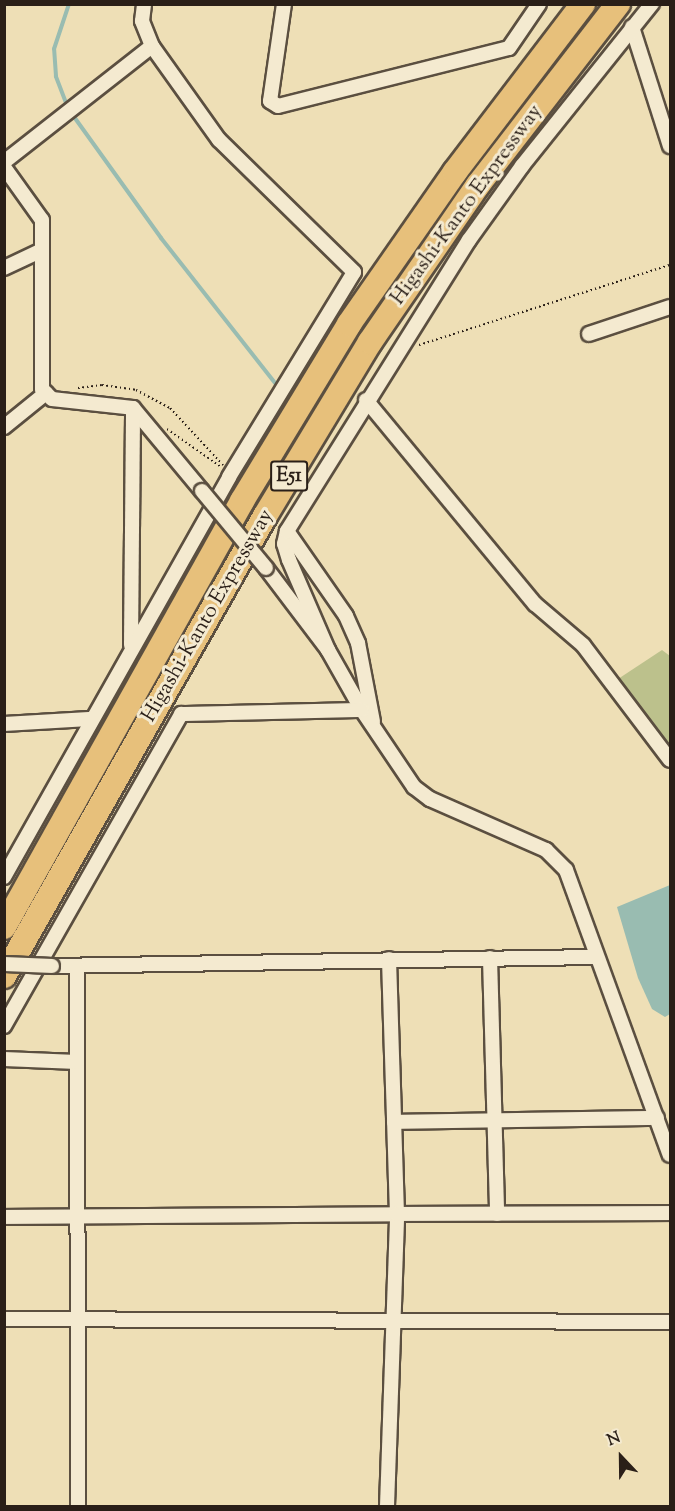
<!DOCTYPE html>
<style>
body{margin:0}
#map{position:relative;width:675px;height:1511px;overflow:hidden;background:#eedfb6;font-family:"Sorts Mill Goudy",serif}
div>[style]{position:absolute}
[style*='--x']{left:calc(var(--x)*1px);top:calc(var(--y)*1px);width:calc(var(--w)*1px);rotate:calc(var(--a)*1deg)}
.green>*{inset:0;background:#bcc18c}
.water>*{inset:0;background:#99bcb1}
.stream>*{height:4px;margin:-2px;padding:0 2px;transform-origin:2px;border-radius:2px;background:#99bcb1}
.path>*{height:2px;margin-top:-1px;transform-origin:0;background:repeating-linear-gradient(90deg,#2a1f18 0 1.5px,transparent 0 4.5px)}
.roads{filter:drop-shadow(2px 0 #5b4f40) drop-shadow(-2px 0 #5b4f40) drop-shadow(0 2px #5b4f40) drop-shadow(0 -2px #5b4f40)}
.street>*{height:14px;margin:-7px;padding:0 7px;transform-origin:7px;border-radius:7px;background:#f4ead0}
.highway>*{height:24px;margin:-12px;padding:0 12px;transform-origin:12px;border-radius:12px;background:#e7c07b}
.bridges{filter:drop-shadow(2px 0 #5b4f40) drop-shadow(-2px 0 #5b4f40) drop-shadow(0 2px #5b4f40) drop-shadow(0 -2px #5b4f40)}
.street-bridge>*{height:14px;margin:-7px;padding:0 7px;transform-origin:7px;border-radius:7px;background:#f4ead0}
span{translate:-50% -50%;white-space:nowrap;text-align:center;line-height:1.15;-webkit-text-stroke:6px #f4ead0;paint-order:stroke}
.shield-label span{padding:2px 4px;background:#f4ead0;border:2px solid;border-radius:4px;-webkit-text-stroke-width:0}
.shield-label{font-size:20px;color:#2a1f18;font-weight:700}
.street-label{font-size:21px;color:#2a1f18}
.frame{position:absolute;inset:0;border:6px solid #2a1f18;pointer-events:none}
.north{position:absolute;left:591px;top:1427px;width:60px;height:60px;-webkit-text-stroke:4px #f4ead0;paint-order:stroke;rotate:338deg;font-size:16px;font-weight:700;line-height:24px;text-align:center;color:#2a1f18}
.north::after{content:'';display:block;margin:auto;width:21px;height:27px;background:#2a1f18;clip-path:polygon(50% 0,100% 100%,50% 72%,0 100%)}
</style>
<div id="map">
<div class="green">
<i style="clip-path:polygon(662px 650px,670px 656px,670px 750px,618px 679px)"></i>
</div>
<div class="water">
<i style="clip-path:polygon(670px 885px,670px 1014px,665px 1017px,652px 1009px,638px 978px,617px 907px)"></i>
</div>
<div class="stream">
<i style="--x:68;--y:108;--w:34;--a:-111"></i>
<i style="--x:56;--y:76;--w:27;--a:-94"></i>
<i style="--x:54;--y:49;--w:47;--a:-71.6"></i>
<i style="--x:72;--y:114;--w:153;--a:54.3"></i>
<i style="--x:161;--y:238;--w:186;--a:51.8"></i>
</div>
<div class="path">
<i style="--x:419;--y:345;--w:263;--a:-17.7"></i>
<i style="--x:78;--y:388;--w:24;--a:-7"></i>
<i style="--x:102;--y:385;--w:34;--a:8"></i>
<i style="--x:136;--y:390;--w:38;--a:28"></i>
<i style="--x:170;--y:408;--w:78;--a:47.1"></i>
<i style="--x:167;--y:429;--w:66;--a:35.1"></i>
</div>
<div class="roads">
<div class="street">
<i style="--x:284;--y:4;--w:98;--a:98.2"></i>
<i style="--x:270;--y:101;--w:9;--a:32"></i>
<i style="--x:278;--y:106;--w:238;--a:-14.1"></i>
<i style="--x:509;--y:48;--w:53;--a:-55.7"></i>
<i style="--x:632;--y:27;--w:125;--a:72.3"></i>
<i style="--x:4;--y:162;--w:188;--a:-38.1"></i>
<i style="--x:4;--y:167;--w:65;--a:54.4"></i>
<i style="--x:42;--y:220;--w:169;--a:90"></i>
<i style="--x:42;--y:389;--w:14;--a:45"></i>
<i style="--x:52;--y:399;--w:81;--a:6.3"></i>
<i style="--x:133;--y:408;--w:108;--a:50.3"></i>
<i style="--x:4;--y:268;--w:42;--a:-25.3"></i>
<i style="--x:589;--y:334;--w:85;--a:-18.4"></i>
<i style="--x:366;--y:400;--w:265;--a:50.4"></i>
<i style="--x:535;--y:604;--w:63;--a:40.5"></i>
<i style="--x:583;--y:645;--w:144;--a:52.9"></i>
<i style="--x:4;--y:427;--w:54;--a:-39"></i>
<i style="--x:287;--y:531;--w:103;--a:55.2"></i>
<i style="--x:346;--y:616;--w:30;--a:66"></i>
<i style="--x:358;--y:643;--w:80;--a:79.2"></i>
<i style="--x:266;--y:568;--w:103;--a:52.9"></i>
<i style="--x:328;--y:650;--w:69;--a:60.5"></i>
<i style="--x:362;--y:710;--w:93;--a:56"></i>
<i style="--x:414;--y:787;--w:20;--a:37"></i>
<i style="--x:430;--y:799;--w:127;--a:23.7"></i>
<i style="--x:546;--y:850;--w:28;--a:45"></i>
<i style="--x:566;--y:870;--w:303;--a:70"></i>
<i style="--x:131;--y:645;--w:237;--a:-89.5"></i>
<i style="--x:328;--y:650;--w:98;--a:-113.4"></i>
<i style="--x:289;--y:560;--w:17;--a:-107"></i>
<i style="--x:284;--y:544;--w:13;--a:-77"></i>
<i style="--x:287;--y:531;--w:343;--a:-58"></i>
<i style="--x:469;--y:240;--w:91;--a:-54.4"></i>
<i style="--x:522;--y:166;--w:208;--a:-51.3"></i>
<i style="--x:4;--y:724;--w:85;--a:-3.4"></i>
<i style="--x:4;--y:877;--w:459;--a:-60.6"></i>
<i style="--x:229;--y:477;--w:240;--a:-58.6"></i>
<i style="--x:354;--y:272;--w:189;--a:-135.6"></i>
<i style="--x:219;--y:140;--w:115;--a:-125.5"></i>
<i style="--x:152;--y:46;--w:27;--a:-112"></i>
<i style="--x:142;--y:21;--w:17;--a:-83"></i>
<i style="--x:490;--y:958;--w:256;--a:88.4"></i>
<i style="--x:52;--y:966;--w:544;--a:-0.95"></i>
<i style="--x:77;--y:967;--w:539;--a:89.89"></i>
<i style="--x:4;--y:1026;--w:359;--a:-60.4"></i>
<i style="--x:181;--y:714;--w:181;--a:-1.3"></i>
<i style="--x:4;--y:1059;--w:73;--a:2.4"></i>
<i style="--x:394;--y:1122;--w:263;--a:-0.9"></i>
<i style="--x:4;--y:1217;--w:393;--a:-0.4"></i>
<i style="--x:397;--y:1214;--w:255;--a:-91.8"></i>
<i style="--x:4;--y:1319;--w:666;--a:0.26"></i>
<i style="--x:387;--y:1506;--w:292;--a:-88"></i>
<i style="--x:397;--y:1214;--w:273;--a:-0.2"></i>
</div>
<div class="highway">
<i style="--x:4;--y:927;--w:488;--a:-60.8"></i>
<i style="--x:242;--y:501;--w:207;--a:-58.8"></i>
<i style="--x:349;--y:324;--w:185;--a:-55.1"></i>
<i style="--x:455;--y:172;--w:211;--a:-52.7"></i>
<i style="--x:4;--y:976;--w:529;--a:-60.43"></i>
<i style="--x:265;--y:516;--w:203;--a:-58.9"></i>
<i style="--x:370;--y:342;--w:191;--a:-55.5"></i>
<i style="--x:478;--y:185;--w:229;--a:-52.3"></i>
</div>
</div>
<div class="bridges">
<div class="street-bridge">
<i style="--x:202;--y:491;--w:100;--a:50.3"></i>
<i style="--x:4;--y:964;--w:48;--a:2.4"></i>
</div>
</div>
<div class="shield-label">
<span style="left:289px;top:476px">E51</span>
</div>
<div class="street-label">
<span style="left:467px;top:205px;rotate:-54deg">Higashi-Kanto Expressway</span>
<span style="left:208px;top:616px;rotate:-60deg">Higashi-Kanto Expressway</span>
</div>
<div class="frame"></div>
<div class="north">N</div>
</div>
